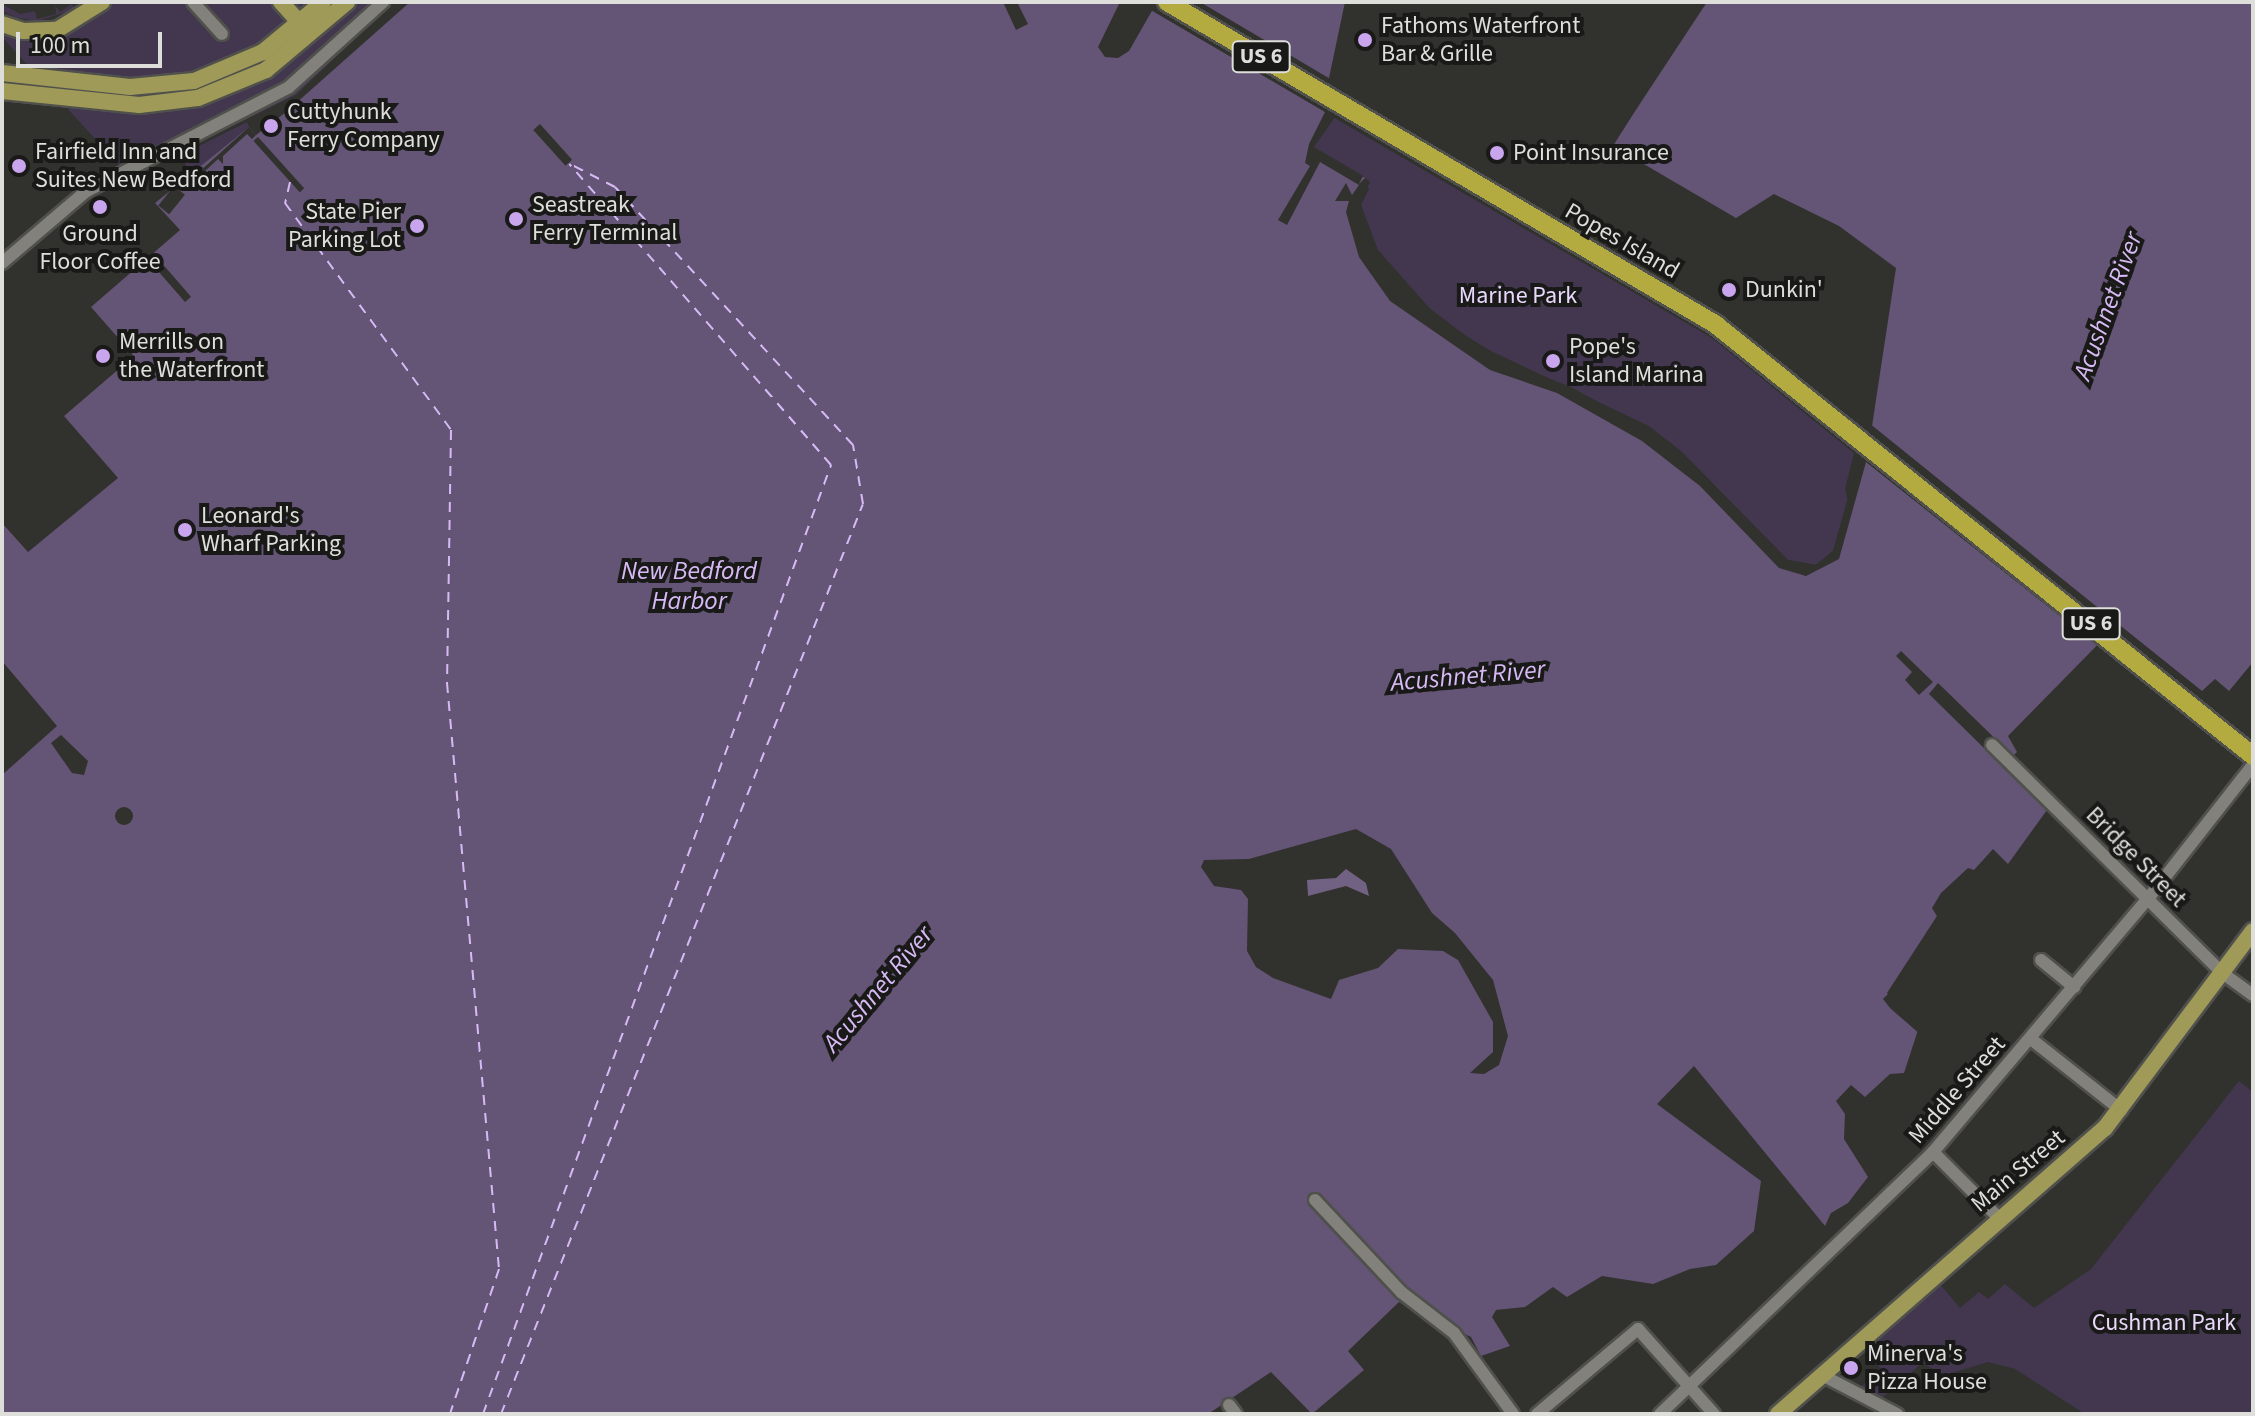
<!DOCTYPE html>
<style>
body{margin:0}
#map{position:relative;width:2255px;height:1416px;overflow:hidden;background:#31312d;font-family:"Source Sans 3",sans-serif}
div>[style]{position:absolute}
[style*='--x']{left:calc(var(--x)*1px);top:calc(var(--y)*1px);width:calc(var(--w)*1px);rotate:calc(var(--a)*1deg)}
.green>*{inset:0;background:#42374e}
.forest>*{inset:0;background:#716183}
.water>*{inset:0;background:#645475}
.pier>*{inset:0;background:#31312d;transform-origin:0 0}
.round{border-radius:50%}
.ferry>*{height:2px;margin-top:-1px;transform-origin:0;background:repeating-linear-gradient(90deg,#d7baf5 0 10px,transparent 0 18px)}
.roads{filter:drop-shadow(2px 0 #50504c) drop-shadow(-2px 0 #50504c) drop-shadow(0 2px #50504c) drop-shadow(0 -2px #50504c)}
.minor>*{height:12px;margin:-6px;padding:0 6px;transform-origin:6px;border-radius:6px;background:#82817c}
.major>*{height:16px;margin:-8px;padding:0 8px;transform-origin:8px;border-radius:8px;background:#9f9a58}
.highway>*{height:18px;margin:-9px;padding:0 9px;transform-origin:9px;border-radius:9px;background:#b3aa40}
.dots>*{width:22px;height:22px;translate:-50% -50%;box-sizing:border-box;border:4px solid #191917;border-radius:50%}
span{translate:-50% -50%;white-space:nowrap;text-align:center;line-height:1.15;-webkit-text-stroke:8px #191917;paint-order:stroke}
.shield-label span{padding:2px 6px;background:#191917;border:2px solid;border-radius:6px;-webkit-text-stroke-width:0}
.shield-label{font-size:22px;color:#dededb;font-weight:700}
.poi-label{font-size:24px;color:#dededb}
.left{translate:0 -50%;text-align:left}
.right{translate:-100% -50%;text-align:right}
.street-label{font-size:24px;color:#dededb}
.park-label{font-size:24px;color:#e9d8fc}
.water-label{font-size:26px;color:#d7baf5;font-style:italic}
.frame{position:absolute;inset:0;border:4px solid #dededb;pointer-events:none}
.scale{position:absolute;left:16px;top:32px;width:146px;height:36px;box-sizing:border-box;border:4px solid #dededb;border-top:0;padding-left:10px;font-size:24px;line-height:28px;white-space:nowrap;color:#dededb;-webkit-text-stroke:6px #191917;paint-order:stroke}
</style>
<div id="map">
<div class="green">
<i style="clip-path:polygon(110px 2px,393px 2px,296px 95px,129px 176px,2px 37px,2px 26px,26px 38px,70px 32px)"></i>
<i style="clip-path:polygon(2px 4px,20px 14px,35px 11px,37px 19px,56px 14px,55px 5px,60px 12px,71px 4px,76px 9px,38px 21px,17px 18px,2px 11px)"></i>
<i style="clip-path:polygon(1331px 116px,1712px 338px,1854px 453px,1845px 489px,1848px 501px,1833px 551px,1816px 565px,1788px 560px,1682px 452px,1649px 426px,1489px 350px,1440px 320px,1378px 250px,1361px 205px,1369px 189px,1363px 176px,1314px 147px)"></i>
<i style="clip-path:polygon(247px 122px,249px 127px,199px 172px,192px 172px,182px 160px,183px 154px)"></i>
<i style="clip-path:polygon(2239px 1081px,2253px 1092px,2253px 1414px,2085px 1414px,2015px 1369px,1988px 1362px,1945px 1375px,1922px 1363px,1883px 1397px,1862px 1386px,1881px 1369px,1865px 1350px,1939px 1283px,1960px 1308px,1979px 1292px,1988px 1299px,2005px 1284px,2034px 1308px,2091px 1269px)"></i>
</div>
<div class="forest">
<i style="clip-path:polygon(1346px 869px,1366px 883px,1369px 896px,1346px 886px,1308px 896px,1307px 880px,1336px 878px)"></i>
</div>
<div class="water">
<i style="clip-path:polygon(evenodd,410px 2px,1120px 2px,1098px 47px,1105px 57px,1118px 58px,1129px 51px,1157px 2px,1345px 2px,1329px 78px,1313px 103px,1331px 116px,1314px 147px,1365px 178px,1358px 202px,1361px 239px,1413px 306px,1504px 366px,1678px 452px,1788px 565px,1810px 569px,1833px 557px,1872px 426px,1896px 268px,1839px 226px,1774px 194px,1736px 218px,1613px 146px,1703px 2px,2253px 2px,2253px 662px,2229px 691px,2215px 679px,2202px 691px,2118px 624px,2008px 736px,2017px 752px,2013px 756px,1938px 683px,1929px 694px,2047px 810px,2008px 864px,1993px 849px,1974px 870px,1967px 871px,1935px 912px,1937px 916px,1887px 993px,1918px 1030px,1904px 1073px,1890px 1074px,1865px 1097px,1851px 1085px,1836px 1101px,1845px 1114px,1844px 1139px,1868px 1177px,1848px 1203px,1831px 1213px,1825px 1226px,1694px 1066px,1657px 1104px,1761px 1181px,1754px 1231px,1716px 1265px,1690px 1269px,1653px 1284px,1602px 1276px,1567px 1297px,1553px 1287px,1525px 1307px,1496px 1310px,1492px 1317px,1510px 1346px,1481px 1356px,1471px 1337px,1399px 1302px,1348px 1351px,1364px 1370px,1312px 1414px,1271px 1372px,1208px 1414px,2px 1414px,2px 775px,57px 726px,2px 661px,2px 523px,28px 552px,118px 478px,64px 416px,134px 356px,91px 307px,180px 230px,155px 203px,249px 127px,256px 135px,286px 112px,410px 2px,1356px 829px,1391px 849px,1432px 913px,1455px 933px,1493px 980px,1508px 1036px,1499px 1065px,1484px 1074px,1470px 1073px,1493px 1052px,1493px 1022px,1458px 960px,1443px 951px,1398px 949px,1378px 968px,1339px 980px,1331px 999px,1273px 978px,1256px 967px,1247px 951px,1248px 899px,1241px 890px,1214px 886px,1201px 867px,1204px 860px,1249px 859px,1356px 829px)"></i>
</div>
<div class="pier">
<i style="clip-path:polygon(1003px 2px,1017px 2px,1028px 24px,1016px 30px)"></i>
<i style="clip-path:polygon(1153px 2px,1200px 2px,1332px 80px,1318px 103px,1335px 117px,1314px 147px,1363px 176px,1359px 184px,1365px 178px,1370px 182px,1361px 203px,1362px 228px,1394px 281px,1491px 355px,1573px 388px,1671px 443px,1788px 560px,1816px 565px,1833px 551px,1869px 423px,2205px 694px,2119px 629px,2100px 648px,1866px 462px,1839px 559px,1806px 576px,1779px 568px,1700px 486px,1642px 441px,1557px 393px,1490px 370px,1390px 301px,1359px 257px,1346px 212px,1349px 201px,1335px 201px,1346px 183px,1352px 195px,1359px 185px,1320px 162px,1287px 225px,1278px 220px,1310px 166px,1305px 163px,1309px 144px,1325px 112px,1149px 9px)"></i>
<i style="clip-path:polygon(1700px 2px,1707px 2px,1618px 137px,1668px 46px)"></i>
<i style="left:540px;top:124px;width:48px;height:9px;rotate:48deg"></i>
<i style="clip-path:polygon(249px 127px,256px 135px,252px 139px,247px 134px,223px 156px,223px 164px,218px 159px,205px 171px,206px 179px,199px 172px)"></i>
<i style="left:258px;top:137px;width:69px;height:6px;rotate:48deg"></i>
<i style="left:174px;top:186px;width:14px;height:25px;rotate:39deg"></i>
<i style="left:153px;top:253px;width:58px;height:8px;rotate:49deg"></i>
<i style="clip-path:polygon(1901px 651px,1933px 682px,1919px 695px,1905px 680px,1912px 672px,1896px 656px)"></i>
<i style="clip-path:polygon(61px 735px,88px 761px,84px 775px,72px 773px,51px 743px)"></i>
<i class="round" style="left:115px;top:807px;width:18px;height:18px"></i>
<i style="clip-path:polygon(1968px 868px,1974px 870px,1937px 916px,1932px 908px,1941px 893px)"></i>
<i style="clip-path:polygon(1888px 994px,1921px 1028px,1921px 1035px,1890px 1008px,1883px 999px)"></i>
</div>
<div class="ferry">
<i style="--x:290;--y:182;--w:22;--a:103"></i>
<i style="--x:285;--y:203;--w:281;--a:53.8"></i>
<i style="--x:451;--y:430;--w:253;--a:90.9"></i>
<i style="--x:447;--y:683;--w:588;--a:84.93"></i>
<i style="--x:499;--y:1269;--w:153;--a:108.7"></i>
<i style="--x:483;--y:1414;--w:1011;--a:-69.86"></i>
<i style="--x:831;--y:465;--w:399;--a:-131"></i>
<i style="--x:501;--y:1414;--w:979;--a:-68.31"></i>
<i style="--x:863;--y:504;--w:60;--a:-99.6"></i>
<i style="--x:853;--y:445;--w:351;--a:-132.7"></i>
<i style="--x:615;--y:187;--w:53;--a:-152.9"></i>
</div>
<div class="roads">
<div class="minor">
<i style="--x:193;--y:2;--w:43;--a:47.8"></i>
<i style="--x:2;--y:263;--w:109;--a:-40.5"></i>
<i style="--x:85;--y:192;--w:229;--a:-27.2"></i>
<i style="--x:289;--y:87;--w:127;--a:-42.1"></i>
<i style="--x:1992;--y:745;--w:322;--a:44.7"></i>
<i style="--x:2221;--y:972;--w:39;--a:36"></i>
<i style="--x:2041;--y:960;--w:43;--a:39.3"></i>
<i style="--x:2031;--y:1039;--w:115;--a:38.3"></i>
<i style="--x:1933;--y:1152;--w:95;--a:45"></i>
<i style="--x:1315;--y:1200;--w:126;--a:46.9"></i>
<i style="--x:1401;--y:1292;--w:67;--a:37.7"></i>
<i style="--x:1454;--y:1333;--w:100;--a:53.9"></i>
<i style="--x:1822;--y:1375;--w:85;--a:27.5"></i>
<i style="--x:1229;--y:1405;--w:11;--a:52"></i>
<i style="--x:1537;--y:1414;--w:132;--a:-40.1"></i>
<i style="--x:1638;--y:1329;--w:114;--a:48.2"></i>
<i style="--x:1660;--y:1414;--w:378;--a:-43.8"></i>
<i style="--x:1933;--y:1152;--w:331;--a:-49.7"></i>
<i style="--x:2147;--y:900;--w:172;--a:-51.9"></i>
</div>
<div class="major">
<i style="--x:281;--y:2;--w:39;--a:48"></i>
<i style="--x:2;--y:24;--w:22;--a:18"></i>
<i style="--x:23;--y:31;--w:34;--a:-2"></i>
<i style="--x:57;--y:30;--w:53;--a:-31.9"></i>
<i style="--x:2;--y:73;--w:129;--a:6.2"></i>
<i style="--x:130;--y:87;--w:64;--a:-5.4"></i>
<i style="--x:194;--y:81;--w:75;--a:-22.8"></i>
<i style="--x:263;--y:52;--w:78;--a:-39.8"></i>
<i style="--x:2;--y:91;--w:138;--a:5.8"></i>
<i style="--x:139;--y:105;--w:59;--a:-6.8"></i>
<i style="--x:198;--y:98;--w:74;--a:-22.4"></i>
<i style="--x:266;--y:70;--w:106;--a:-40"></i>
<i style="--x:1778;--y:1414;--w:434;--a:-41.2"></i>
<i style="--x:2105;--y:1128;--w:246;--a:-53.1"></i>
</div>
<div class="highway">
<i style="--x:1167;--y:2;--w:636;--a:30.44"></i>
<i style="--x:1715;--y:324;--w:690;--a:38.76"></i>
</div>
</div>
<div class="dots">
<i style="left:1365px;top:40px;background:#c9a5ee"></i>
<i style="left:271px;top:126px;background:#c9a5ee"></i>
<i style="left:1497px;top:153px;background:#c9a5ee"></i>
<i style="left:19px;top:166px;background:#c9a5ee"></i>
<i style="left:100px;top:207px;background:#c9a5ee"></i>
<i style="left:516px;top:219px;background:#c9a5ee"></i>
<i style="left:417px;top:226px;background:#c9a5ee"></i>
<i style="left:1729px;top:290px;background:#c9a5ee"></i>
<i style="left:103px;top:356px;background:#c9a5ee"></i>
<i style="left:1553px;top:361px;background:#c9a5ee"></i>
<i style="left:185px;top:530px;background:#c9a5ee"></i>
<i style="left:1851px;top:1368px;background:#c9a5ee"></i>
</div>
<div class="shield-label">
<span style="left:1261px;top:57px">US 6</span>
<span style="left:2091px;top:624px">US 6</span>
</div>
<div class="poi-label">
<span class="left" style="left:1381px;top:40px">Fathoms Waterfront<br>Bar &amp; Grille</span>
<span class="left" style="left:287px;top:126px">Cuttyhunk<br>Ferry Company</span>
<span class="left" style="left:35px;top:166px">Fairfield Inn and<br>Suites New Bedford</span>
<span class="left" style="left:1513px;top:153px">Point Insurance</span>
<span class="left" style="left:532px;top:219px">Seastreak<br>Ferry Terminal</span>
<span class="right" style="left:401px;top:226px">State Pier<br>Parking Lot</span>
<span style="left:100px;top:248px">Ground<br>Floor Coffee</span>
<span class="left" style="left:1745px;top:290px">Dunkin'</span>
<span class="left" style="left:119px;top:356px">Merrills on<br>the Waterfront</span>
<span class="left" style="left:1569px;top:361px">Pope's<br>Island Marina</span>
<span class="left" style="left:201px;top:530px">Leonard's<br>Wharf Parking</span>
<span class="left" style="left:1867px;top:1368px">Minerva's<br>Pizza House</span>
</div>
<div class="street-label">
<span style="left:1622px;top:241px;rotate:30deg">Popes Island</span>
<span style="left:2136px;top:857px;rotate:45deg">Bridge Street</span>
<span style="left:1957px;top:1090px;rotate:-49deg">Middle Street</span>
<span style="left:2018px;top:1171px;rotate:-40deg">Main Street</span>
</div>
<div class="park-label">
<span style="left:1518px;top:296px">Marine Park</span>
<span style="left:2164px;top:1323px">Cushman Park</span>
</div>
<div class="water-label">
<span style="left:2108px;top:306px;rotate:-70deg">Acushnet River</span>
<span style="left:689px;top:586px">New Bedford<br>Harbor</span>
<span style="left:1468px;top:676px;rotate:-5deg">Acushnet River</span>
<span style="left:878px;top:989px;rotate:-50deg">Acushnet River</span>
</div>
<div class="frame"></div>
<div class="scale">100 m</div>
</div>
